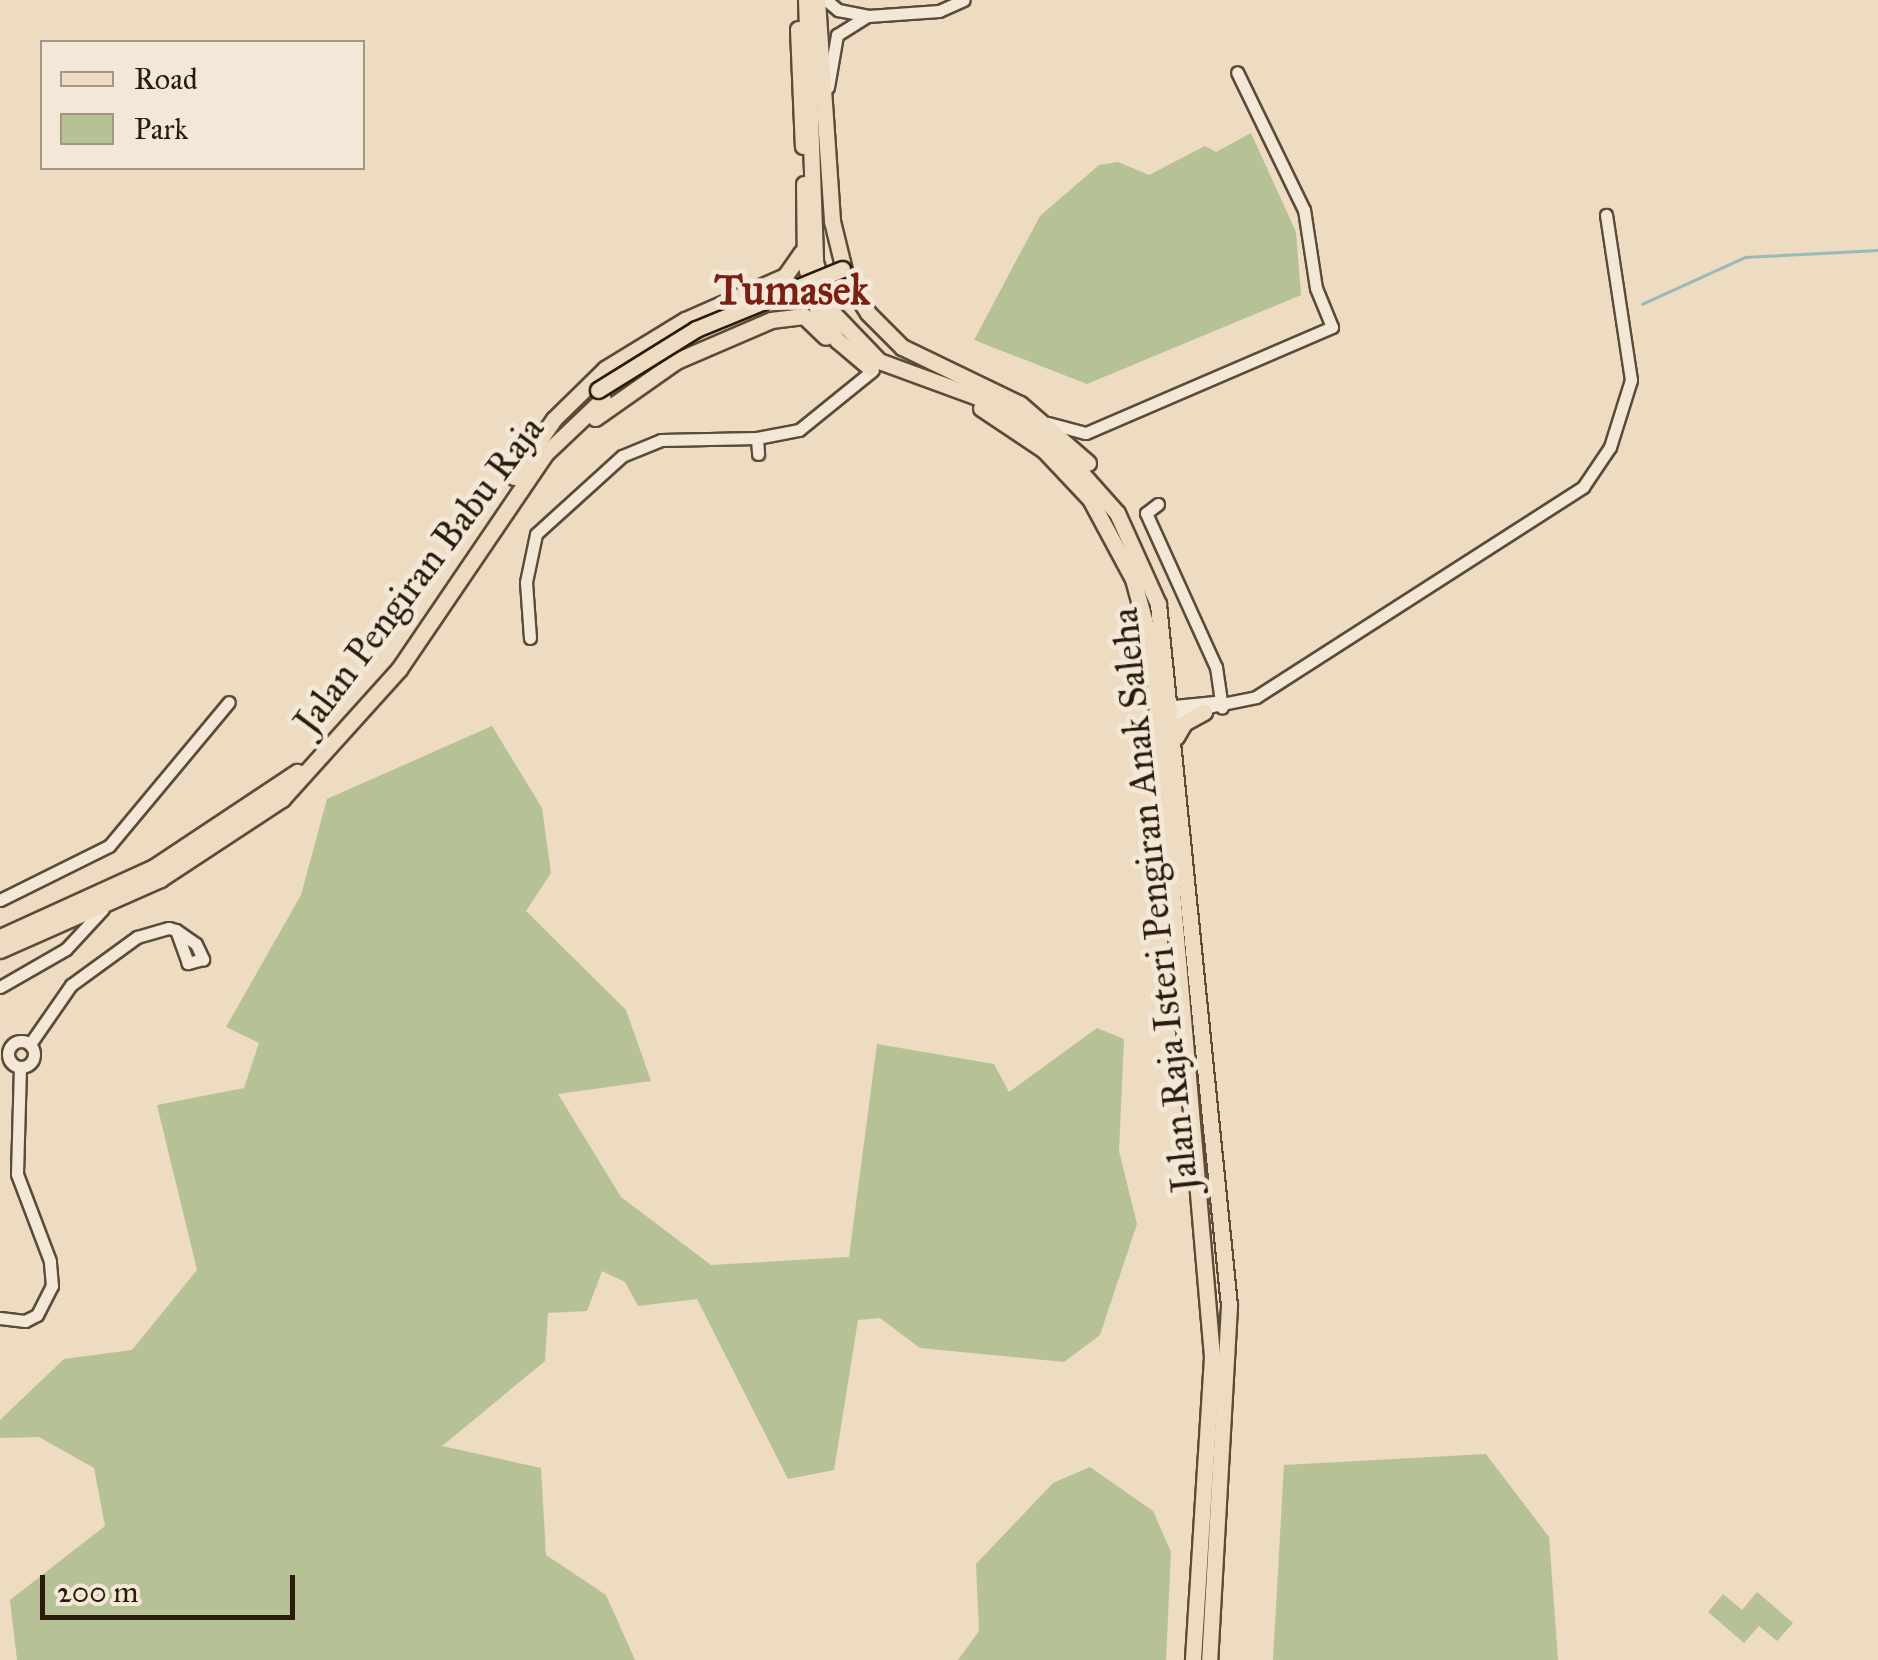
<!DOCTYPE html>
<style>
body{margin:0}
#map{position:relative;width:1878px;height:1660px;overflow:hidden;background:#eddbc2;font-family:"IM FELL Great Primer",serif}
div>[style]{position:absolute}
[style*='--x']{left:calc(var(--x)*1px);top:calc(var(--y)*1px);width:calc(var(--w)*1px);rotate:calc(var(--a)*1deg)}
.green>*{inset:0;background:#b6c195}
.stream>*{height:2.5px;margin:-1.25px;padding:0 1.25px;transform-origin:1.25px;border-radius:1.25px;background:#9abab8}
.roads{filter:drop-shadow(2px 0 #5b4b38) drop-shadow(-2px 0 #5b4b38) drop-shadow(0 2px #5b4b38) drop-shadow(0 -2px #5b4b38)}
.minor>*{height:11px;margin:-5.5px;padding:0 5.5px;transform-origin:5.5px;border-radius:5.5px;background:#f3e8d7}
.minor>.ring{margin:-5.5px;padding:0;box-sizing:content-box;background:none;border:11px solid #f3e8d7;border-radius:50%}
.major>*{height:15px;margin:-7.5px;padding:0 7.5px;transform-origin:7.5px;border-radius:7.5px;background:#eddbc2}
.bridges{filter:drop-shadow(2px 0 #2a1b0a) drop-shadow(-2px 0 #2a1b0a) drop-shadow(0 2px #2a1b0a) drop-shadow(0 -2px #2a1b0a)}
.major-bridge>*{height:15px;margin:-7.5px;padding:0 7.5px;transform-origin:7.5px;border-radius:7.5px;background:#eddbc2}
span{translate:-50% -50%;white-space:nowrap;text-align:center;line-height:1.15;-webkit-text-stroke:10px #f3e8d7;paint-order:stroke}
.street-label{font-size:38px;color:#2a1b0a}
.quarter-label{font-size:42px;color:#7a1f14;font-weight:700}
.legend{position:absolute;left:40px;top:40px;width:325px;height:130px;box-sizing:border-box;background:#f3e8d7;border:2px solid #a39685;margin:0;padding:12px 18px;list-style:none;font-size:30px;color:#2a1b0a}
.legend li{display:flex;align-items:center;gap:20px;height:50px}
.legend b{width:50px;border:2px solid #a39685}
.scale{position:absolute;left:40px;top:1575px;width:255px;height:45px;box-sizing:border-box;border:5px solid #2a1b0a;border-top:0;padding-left:12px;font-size:30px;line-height:35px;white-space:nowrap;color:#2a1b0a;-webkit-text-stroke:8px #f3e8d7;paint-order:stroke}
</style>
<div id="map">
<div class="green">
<i style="clip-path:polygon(1251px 133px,1296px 232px,1301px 295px,1087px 384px,974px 340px,1040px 216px,1099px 165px,1118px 162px,1149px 175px,1205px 146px,1216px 152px)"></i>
<i style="clip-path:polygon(492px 726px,542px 808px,551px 873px,526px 911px,626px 1010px,651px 1081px,558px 1094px,621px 1197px,711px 1265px,849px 1257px,877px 1044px,994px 1064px,1009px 1092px,1097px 1028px,1124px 1039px,1119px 1151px,1137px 1224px,1100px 1335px,1064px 1362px,920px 1348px,880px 1318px,858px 1320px,834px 1470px,788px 1479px,697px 1299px,638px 1306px,625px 1282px,602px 1271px,587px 1311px,548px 1313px,545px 1361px,442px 1446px,541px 1468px,546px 1555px,606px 1595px,635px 1660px,17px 1660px,10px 1600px,105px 1526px,94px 1468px,39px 1437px,0 1438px,0 1420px,64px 1359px,132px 1350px,197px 1270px,157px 1105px,244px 1088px,259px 1043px,226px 1027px,301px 895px,327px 799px)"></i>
<i style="clip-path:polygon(1486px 1454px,1549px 1537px,1558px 1660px,1273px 1660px,1284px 1465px)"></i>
<i style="clip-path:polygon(1090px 1467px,1153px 1511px,1171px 1552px,1166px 1660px,958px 1660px,979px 1631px,976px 1564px,1053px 1483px)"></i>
<i style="clip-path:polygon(1757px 1592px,1793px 1623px,1777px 1641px,1759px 1626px,1744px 1643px,1708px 1612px,1723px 1594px,1742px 1610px)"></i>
</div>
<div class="stream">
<i style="--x:1642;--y:304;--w:113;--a:-24.5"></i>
<i style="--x:1745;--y:257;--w:133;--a:-3"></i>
</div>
<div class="roads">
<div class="minor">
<i style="--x:826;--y:0;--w:16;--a:40"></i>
<i style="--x:838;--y:10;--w:31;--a:11"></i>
<i style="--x:868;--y:16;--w:71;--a:-4"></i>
<i style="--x:939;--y:11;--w:27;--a:-24"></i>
<i style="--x:828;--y:87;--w:53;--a:-80.2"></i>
<i style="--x:837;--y:35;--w:36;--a:-32"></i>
<i style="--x:1048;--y:423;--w:39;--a:15"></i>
<i style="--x:1086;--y:433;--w:268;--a:-23.3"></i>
<i style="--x:1332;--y:327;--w:42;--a:-112.3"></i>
<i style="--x:1316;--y:288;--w:79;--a:-98.7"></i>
<i style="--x:1304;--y:210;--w:153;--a:-115.9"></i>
<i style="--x:757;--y:438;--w:16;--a:86"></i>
<i style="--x:1158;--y:504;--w:15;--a:143"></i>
<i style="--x:1146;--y:513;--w:169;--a:65.6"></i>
<i style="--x:1216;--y:667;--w:41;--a:81.7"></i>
<i style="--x:530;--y:638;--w:56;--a:-94.1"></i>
<i style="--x:526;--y:582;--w:49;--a:-78.2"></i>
<i style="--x:536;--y:534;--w:116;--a:-42.2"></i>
<i style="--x:622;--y:456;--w:42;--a:-22.3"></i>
<i style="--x:661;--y:440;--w:96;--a:-1.2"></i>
<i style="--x:757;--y:438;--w:43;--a:-10.8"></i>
<i style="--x:799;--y:430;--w:95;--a:-39"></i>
<i style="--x:1164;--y:707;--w:51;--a:-5.6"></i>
<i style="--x:1163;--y:716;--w:95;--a:-11.5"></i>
<i style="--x:1256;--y:697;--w:389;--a:-32.7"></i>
<i style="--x:1583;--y:487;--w:48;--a:-56"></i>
<i style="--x:1610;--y:447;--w:70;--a:-72.6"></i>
<i style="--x:1631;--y:380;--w:167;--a:-98.6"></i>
<i style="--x:0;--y:900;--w:122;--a:-26.4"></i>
<i style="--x:109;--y:846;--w:187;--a:-50.2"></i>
<i style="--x:0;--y:987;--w:76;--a:-29.9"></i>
<i style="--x:66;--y:949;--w:54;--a:-47.2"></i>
<i class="ring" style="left:8px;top:1041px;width:15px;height:15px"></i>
<i style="--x:30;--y:1044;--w:72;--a:-55.2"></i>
<i style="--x:71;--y:985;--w:82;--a:-36"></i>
<i style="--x:137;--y:937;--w:33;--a:-16"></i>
<i style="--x:169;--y:928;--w:7;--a:16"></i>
<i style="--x:176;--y:930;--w:24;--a:35"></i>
<i style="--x:196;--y:944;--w:17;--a:65"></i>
<i style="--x:203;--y:959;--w:16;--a:165"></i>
<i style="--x:188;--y:963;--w:35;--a:-110"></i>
<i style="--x:0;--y:1318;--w:25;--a:7"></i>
<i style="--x:25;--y:1321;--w:13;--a:-27"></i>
<i style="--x:37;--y:1315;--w:33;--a:-63"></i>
<i style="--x:52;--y:1286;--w:25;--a:-95"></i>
<i style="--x:50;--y:1261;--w:93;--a:-110.8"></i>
<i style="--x:17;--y:1174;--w:106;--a:-88.4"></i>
</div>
<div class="major">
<i style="--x:806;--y:0;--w:262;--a:88"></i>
<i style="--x:815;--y:262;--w:52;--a:71.9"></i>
<i style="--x:831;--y:311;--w:69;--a:46.2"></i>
<i style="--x:879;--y:361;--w:122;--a:20.1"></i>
<i style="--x:994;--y:403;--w:70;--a:32.8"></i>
<i style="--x:1053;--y:441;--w:96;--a:48.4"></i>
<i style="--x:1117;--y:513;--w:100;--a:65.7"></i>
<i style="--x:1158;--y:604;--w:706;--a:84.22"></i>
<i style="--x:1229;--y:1306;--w:355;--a:93.2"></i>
<i style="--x:817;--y:0;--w:222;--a:86.1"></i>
<i style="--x:832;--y:221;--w:59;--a:76.2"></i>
<i style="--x:846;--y:278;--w:41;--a:57.8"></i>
<i style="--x:868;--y:313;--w:48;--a:45"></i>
<i style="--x:902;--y:347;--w:131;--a:25.8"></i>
<i style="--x:1020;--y:404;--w:90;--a:40.9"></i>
<i style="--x:798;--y:29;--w:117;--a:87.6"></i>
<i style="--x:804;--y:184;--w:79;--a:89.3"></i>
<i style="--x:805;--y:263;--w:47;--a:75.1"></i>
<i style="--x:817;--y:308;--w:38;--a:58"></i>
<i style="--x:837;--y:340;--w:43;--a:40.3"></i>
<i style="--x:981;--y:408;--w:76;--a:33.7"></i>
<i style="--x:1044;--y:450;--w:67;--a:46.8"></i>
<i style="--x:1090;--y:499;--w:91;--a:61.7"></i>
<i style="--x:1133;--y:579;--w:68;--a:74.7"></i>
<i style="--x:1151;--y:645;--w:715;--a:85.1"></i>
<i style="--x:1212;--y:1357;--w:304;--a:93.6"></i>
<i style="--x:595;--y:418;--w:99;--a:-35.1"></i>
<i style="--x:676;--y:361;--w:103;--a:-23.3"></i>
<i style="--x:771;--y:320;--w:33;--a:-7"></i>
<i style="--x:804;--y:316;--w:30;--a:44"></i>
<i style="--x:514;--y:477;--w:70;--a:-55.4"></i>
<i style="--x:554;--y:419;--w:71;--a:-44.4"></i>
<i style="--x:605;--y:369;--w:94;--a:-31.5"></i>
<i style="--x:685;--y:320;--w:109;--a:-23.7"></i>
<i style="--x:785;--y:276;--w:29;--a:-55"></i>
<i style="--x:1176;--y:737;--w:16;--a:-60"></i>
<i style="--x:1184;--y:723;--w:23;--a:-29"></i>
<i style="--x:0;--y:937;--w:169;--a:-24.4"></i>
<i style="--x:154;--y:867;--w:172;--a:-33.6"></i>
<i style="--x:0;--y:950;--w:175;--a:-23.9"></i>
<i style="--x:160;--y:879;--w:146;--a:-33.3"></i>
<i style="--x:282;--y:799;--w:175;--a:-48"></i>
<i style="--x:399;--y:669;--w:260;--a:-55.8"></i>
<i style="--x:545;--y:454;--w:80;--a:-43.5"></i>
</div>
</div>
<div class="bridges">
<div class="major-bridge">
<i style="--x:598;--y:390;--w:115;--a:-31.9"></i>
<i style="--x:696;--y:329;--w:158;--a:-22.3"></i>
</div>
</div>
<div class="street-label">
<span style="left:419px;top:575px;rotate:-53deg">Jalan Pengiran Babu Raja</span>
<span style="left:1155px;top:900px;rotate:-96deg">Jalan Raja Isteri Pengiran Anak Saleha</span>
</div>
<div class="quarter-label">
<span style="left:792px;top:290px">Tumasek</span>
</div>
<ul class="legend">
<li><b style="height:12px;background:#eddbc2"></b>Road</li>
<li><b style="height:28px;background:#b6c195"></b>Park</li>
</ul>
<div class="scale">200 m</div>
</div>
